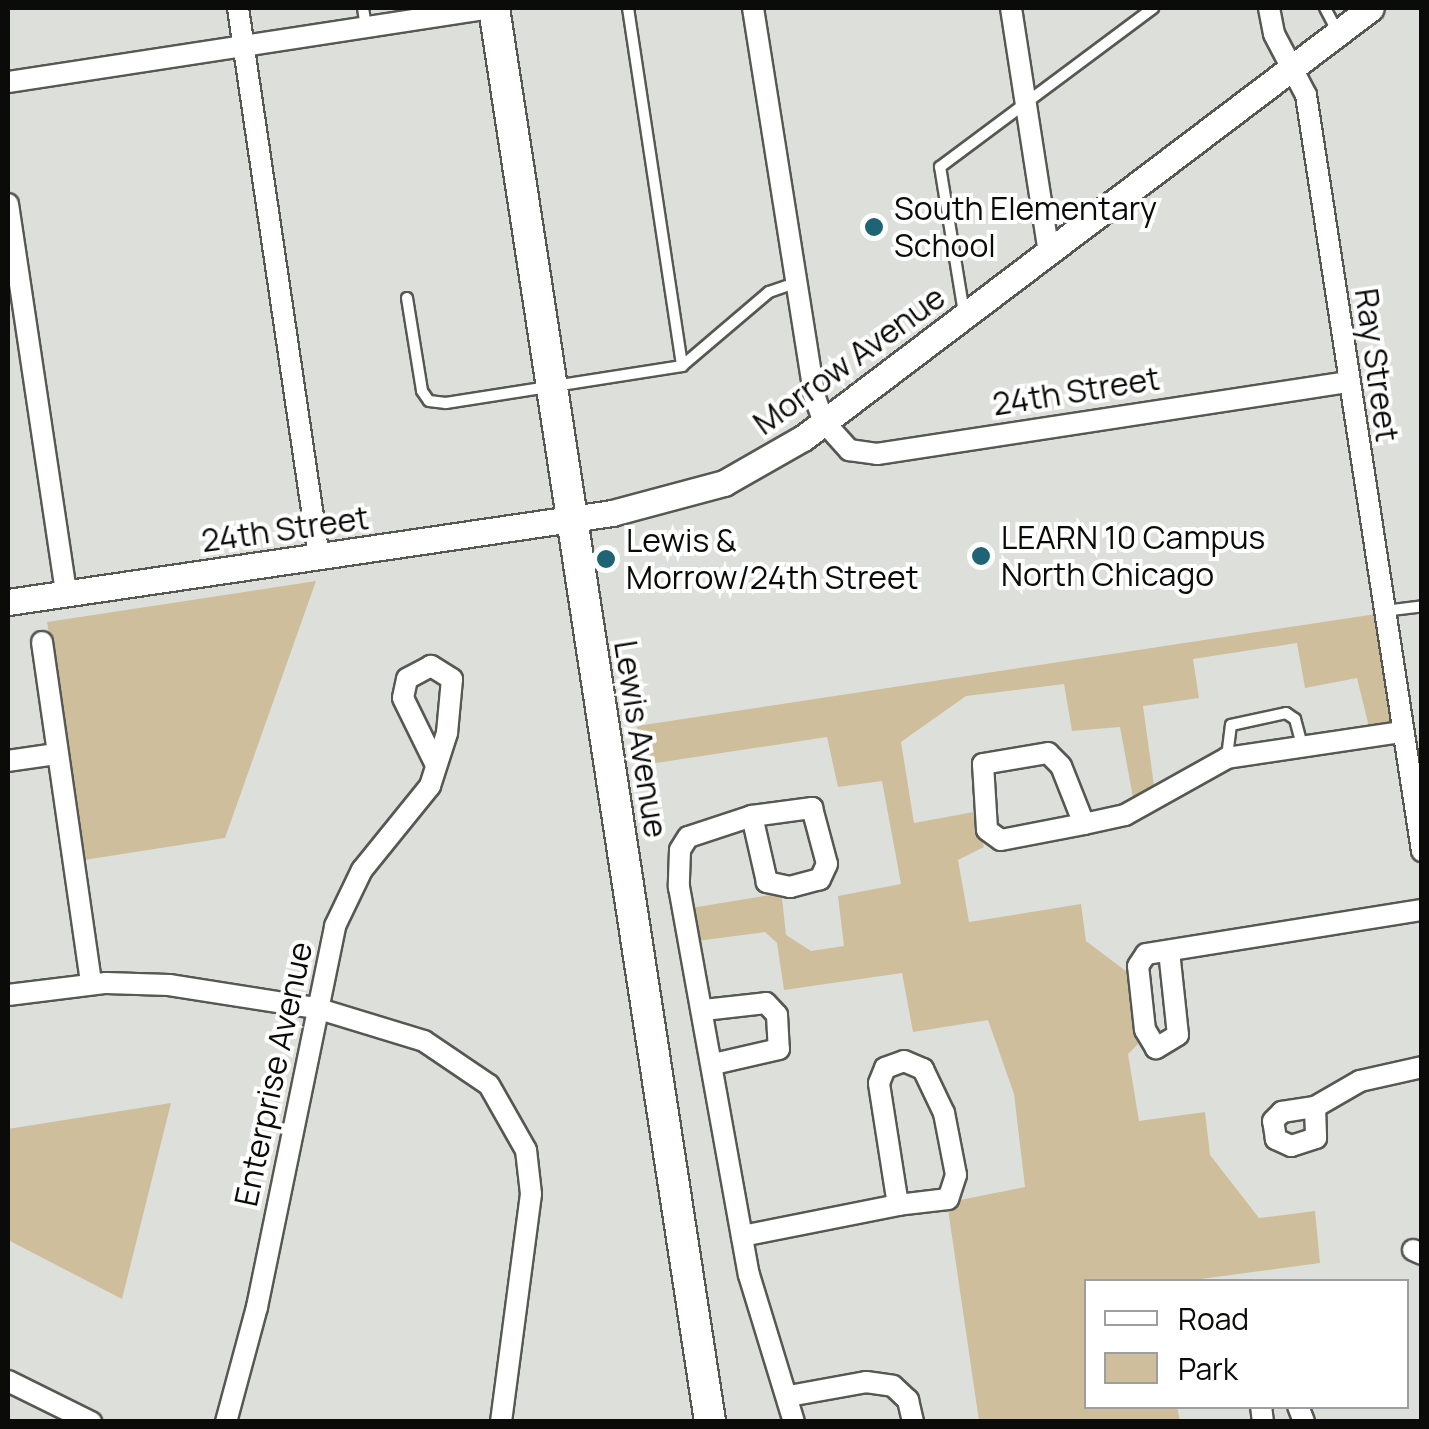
<!DOCTYPE html>
<style>
body{margin:0}
#map{position:relative;width:1429px;height:1429px;overflow:hidden;background:#dde0da;font-family:Manrope,sans-serif}
div>[style]{position:absolute}
[style*='--x']{left:calc(var(--x)*1px);top:calc(var(--y)*1px);width:calc(var(--w)*1px);rotate:calc(var(--a)*1deg)}
.green>*{inset:0;background:#cebe9c}
.roads{filter:drop-shadow(2px 0 #565852) drop-shadow(-2px 0 #565852) drop-shadow(0 2px #565852) drop-shadow(0 -2px #565852)}
.service>*{height:10px;margin:-5px;padding:0 5px;transform-origin:5px;border-radius:5px;background:#fff}
.minor>*{height:20px;margin:-10px;padding:0 10px;transform-origin:10px;border-radius:10px;background:#fff}
.tertiary>*{height:25px;margin:-12.5px;padding:0 12.5px;transform-origin:12.5px;border-radius:12.5px;background:#fff}
.secondary>*{height:30px;margin:-15px;padding:0 15px;transform-origin:15px;border-radius:15px;background:#fff}
.dots>*{width:28px;height:28px;translate:-50% -50%;box-sizing:border-box;border:5px solid #fff;border-radius:50%}
span{translate:-50% -50%;white-space:nowrap;text-align:center;line-height:1.15;-webkit-text-stroke:8px #fff;paint-order:stroke}
.poi-label{font-size:32px;color:#0b0c0a}
.left{translate:0 -50%;text-align:left}
.street-label{font-size:32px;color:#0b0c0a}
.frame{position:absolute;inset:0;border:10px solid #0b0c0a;pointer-events:none}
.legend{position:absolute;left:1084px;top:1279px;width:325px;height:130px;box-sizing:border-box;background:#fff;border:2px solid #9d9e9d;margin:0;padding:12px 18px;list-style:none;font-size:30px;color:#0b0c0a}
.legend li{display:flex;align-items:center;gap:20px;height:50px}
.legend b{width:50px;border:2px solid #9d9e9d}
</style>
<div id="map">
<div class="green">
<i style="clip-path:polygon(316px 581px,225px 838px,84px 860px,47px 622px)"></i>
<i style="clip-path:polygon(1376px 614px,1393px 727px,1370px 731px,1357px 678px,1305px 688px,1297px 643px,1193px 659px,1199px 698px,1143px 706px,1155px 793px,1134px 803px,1120px 727px,1072px 731px,1064px 684px,966px 696px,901px 742px,914px 823px,974px 812px,984px 847px,958px 860px,969px 922px,1081px 904px,1086px 941px,1131px 975px,1138px 1044px,1128px 1054px,1139px 1121px,1205px 1112px,1210px 1155px,1259px 1218px,1315px 1211px,1320px 1263px,1186px 1281px,1086px 1282px,1086px 1406px,1177px 1407px,1180px 1421px,979px 1421px,948px 1209px,960px 1200px,1025px 1187px,1014px 1094px,988px 1020px,913px 1032px,902px 973px,784px 990px,777px 943px,765px 932px,697px 941px,691px 908px,770px 895px,782px 898px,786px 935px,811px 951px,844px 946px,838px 896px,901px 884px,882px 781px,838px 787px,827px 737px,643px 765px,637px 726px)"></i>
<i style="clip-path:polygon(171px 1103px,122px 1299px,8px 1240px,8px 1129px)"></i>
</div>
<div class="roads">
<div class="service">
<i style="--x:363;--y:8;--w:20;--a:81"></i>
<i style="--x:628;--y:8;--w:362;--a:81.4"></i>
<i style="--x:1325;--y:8;--w:27;--a:62"></i>
<i style="--x:407;--y:298;--w:94;--a:80.8"></i>
<i style="--x:422;--y:391;--w:12;--a:55"></i>
<i style="--x:429;--y:401;--w:17;--a:7"></i>
<i style="--x:446;--y:403;--w:239;--a:-8.9"></i>
<i style="--x:682;--y:366;--w:114;--a:-40.4"></i>
<i style="--x:769;--y:292;--w:28;--a:-19"></i>
<i style="--x:964;--y:313;--w:148;--a:-99.3"></i>
<i style="--x:940;--y:167;--w:266;--a:-36.7"></i>
<i style="--x:1384;--y:611;--w:38;--a:-7"></i>
<i style="--x:1227;--y:757;--w:32;--a:-83"></i>
<i style="--x:1231;--y:725;--w:56;--a:-12.3"></i>
<i style="--x:1286;--y:713;--w:11;--a:34"></i>
<i style="--x:1295;--y:719;--w:30;--a:75"></i>
</div>
<div class="minor">
<i style="--x:238;--y:8;--w:555;--a:81.61"></i>
<i style="--x:753;--y:8;--w:392;--a:81"></i>
<i style="--x:814;--y:395;--w:29;--a:70"></i>
<i style="--x:824;--y:422;--w:38;--a:48"></i>
<i style="--x:849;--y:450;--w:28;--a:8"></i>
<i style="--x:877;--y:454;--w:477;--a:-8.7"></i>
<i style="--x:1011;--y:8;--w:249;--a:81.2"></i>
<i style="--x:1269;--y:8;--w:26;--a:79"></i>
<i style="--x:1274;--y:34;--w:69;--a:62.3"></i>
<i style="--x:1306;--y:95;--w:765;--a:81.28"></i>
<i style="--x:8;--y:82;--w:491;--a:-8.7"></i>
<i style="--x:8;--y:204;--w:394;--a:81.5"></i>
<i style="--x:42;--y:642;--w:345;--a:81.8"></i>
<i style="--x:8;--y:761;--w:49;--a:-8.3"></i>
<i style="--x:752;--y:816;--w:61;--a:-7.6"></i>
<i style="--x:812;--y:808;--w:58;--a:75"></i>
<i style="--x:827;--y:864;--w:17;--a:115"></i>
<i style="--x:820;--y:879;--w:31;--a:165"></i>
<i style="--x:790;--y:887;--w:24;--a:-168"></i>
<i style="--x:767;--y:882;--w:68;--a:-102.8"></i>
<i style="--x:752;--y:816;--w:67;--a:161.8"></i>
<i style="--x:688;--y:837;--w:15;--a:122"></i>
<i style="--x:680;--y:850;--w:37;--a:92"></i>
<i style="--x:679;--y:887;--w:394;--a:79.8"></i>
<i style="--x:749;--y:1275;--w:154;--a:73"></i>
<i style="--x:1084;--y:824;--w:62;--a:-111.6"></i>
<i style="--x:1061;--y:766;--w:18;--a:-135"></i>
<i style="--x:1048;--y:753;--w:66;--a:170.4"></i>
<i style="--x:983;--y:764;--w:66;--a:86.5"></i>
<i style="--x:987;--y:830;--w:17;--a:36"></i>
<i style="--x:1001;--y:840;--w:85;--a:-10.9"></i>
<i style="--x:1084;--y:824;--w:42;--a:-12.4"></i>
<i style="--x:1125;--y:815;--w:117;--a:-29.2"></i>
<i style="--x:1227;--y:758;--w:177;--a:-8.5"></i>
<i style="--x:1169;--y:951;--w:84;--a:83.9"></i>
<i style="--x:1178;--y:1035;--w:26;--a:149"></i>
<i style="--x:1156;--y:1048;--w:21;--a:-121"></i>
<i style="--x:1145;--y:1030;--w:64;--a:-96.2"></i>
<i style="--x:1138;--y:966;--w:14;--a:-56"></i>
<i style="--x:1146;--y:954;--w:279;--a:-9.1"></i>
<i style="--x:8;--y:995;--w:99;--a:-7"></i>
<i style="--x:106;--y:983;--w:63;--a:1.8"></i>
<i style="--x:169;--y:985;--w:149;--a:8.9"></i>
<i style="--x:316;--y:1008;--w:113;--a:17"></i>
<i style="--x:424;--y:1041;--w:78;--a:34.1"></i>
<i style="--x:489;--y:1085;--w:75;--a:60.4"></i>
<i style="--x:526;--y:1150;--w:44;--a:83.5"></i>
<i style="--x:531;--y:1194;--w:230;--a:97.5"></i>
<i style="--x:704;--y:1010;--w:62;--a:-6.4"></i>
<i style="--x:766;--y:1003;--w:16;--a:47"></i>
<i style="--x:777;--y:1015;--w:34;--a:87"></i>
<i style="--x:779;--y:1049;--w:67;--a:167"></i>
<i style="--x:904;--y:1061;--w:21;--a:23"></i>
<i style="--x:923;--y:1069;--w:49;--a:64.5"></i>
<i style="--x:944;--y:1113;--w:63;--a:79"></i>
<i style="--x:956;--y:1175;--w:25;--a:108"></i>
<i style="--x:948;--y:1199;--w:50;--a:173.2"></i>
<i style="--x:898;--y:1205;--w:123;--a:-98.9"></i>
<i style="--x:879;--y:1083;--w:16;--a:-68"></i>
<i style="--x:885;--y:1068;--w:20;--a:-20"></i>
<i style="--x:1315;--y:1107;--w:31;--a:88"></i>
<i style="--x:1316;--y:1138;--w:26;--a:162"></i>
<i style="--x:1291;--y:1146;--w:17;--a:-155"></i>
<i style="--x:1276;--y:1139;--w:18;--a:-99"></i>
<i style="--x:1273;--y:1121;--w:13;--a:-45"></i>
<i style="--x:1282;--y:1112;--w:33;--a:-9"></i>
<i style="--x:1315;--y:1107;--w:52;--a:-30"></i>
<i style="--x:1360;--y:1081;--w:64;--a:-12.7"></i>
<i style="--x:742;--y:1236;--w:159;--a:-11.2"></i>
<i style="--x:1413;--y:1250;--w:10;--a:24"></i>
<i style="--x:8;--y:1381;--w:93;--a:26.3"></i>
<i style="--x:789;--y:1396;--w:78;--a:-10.3"></i>
<i style="--x:866;--y:1382;--w:27;--a:8"></i>
<i style="--x:893;--y:1386;--w:21;--a:43"></i>
<i style="--x:908;--y:1400;--w:23;--a:77"></i>
<i style="--x:1261;--y:1406;--w:16;--a:83"></i>
<i style="--x:1298;--y:1406;--w:17;--a:69"></i>
<i style="--x:226;--y:1422;--w:119;--a:-74.9"></i>
<i style="--x:257;--y:1307;--w:389;--a:-78.4"></i>
<i style="--x:335;--y:926;--w:62;--a:-64.3"></i>
<i style="--x:362;--y:870;--w:108;--a:-51"></i>
<i style="--x:430;--y:786;--w:56;--a:-72.2"></i>
<i style="--x:447;--y:733;--w:54;--a:-84.7"></i>
<i style="--x:452;--y:679;--w:25;--a:-148"></i>
<i style="--x:431;--y:666;--w:27;--a:152"></i>
<i style="--x:407;--y:679;--w:19;--a:102"></i>
<i style="--x:403;--y:698;--w:75;--a:63.8"></i>
</div>
<div class="tertiary">
<i style="--x:8;--y:602;--w:611;--a:-8.38"></i>
<i style="--x:612;--y:513;--w:116;--a:-15"></i>
<i style="--x:724;--y:483;--w:91;--a:-29.7"></i>
<i style="--x:803;--y:438;--w:712;--a:-37.13"></i>
</div>
<div class="secondary">
<i style="--x:494;--y:8;--w:1430;--a:81.31"></i>
</div>
</div>
<div class="dots">
<i style="left:874px;top:227px;background:#1f6475"></i>
<i style="left:981px;top:556px;background:#1f6475"></i>
<i style="left:606px;top:559px;background:#1f6475"></i>
</div>
<div class="poi-label">
<span class="left" style="left:894px;top:227px">South Elementary<br>School</span>
<span class="left" style="left:1001px;top:556px">LEARN 10 Campus<br>North Chicago</span>
<span class="left" style="left:626px;top:559px">Lewis &amp;<br>Morrow/24th Street</span>
</div>
<div class="street-label">
<span style="left:849px;top:360px;rotate:-36deg">Morrow Avenue</span>
<span style="left:1377px;top:365px;rotate:82deg">Ray Street</span>
<span style="left:1076px;top:391px;rotate:-9deg">24th Street</span>
<span style="left:285px;top:529px;rotate:-8deg">24th Street</span>
<span style="left:641px;top:739px;rotate:81deg">Lewis Avenue</span>
<span style="left:273px;top:1074px;rotate:-78deg">Enterprise Avenue</span>
</div>
<div class="frame"></div>
<ul class="legend">
<li><b style="height:12px;background:#fff"></b>Road</li>
<li><b style="height:28px;background:#cebe9c"></b>Park</li>
</ul>
</div>
